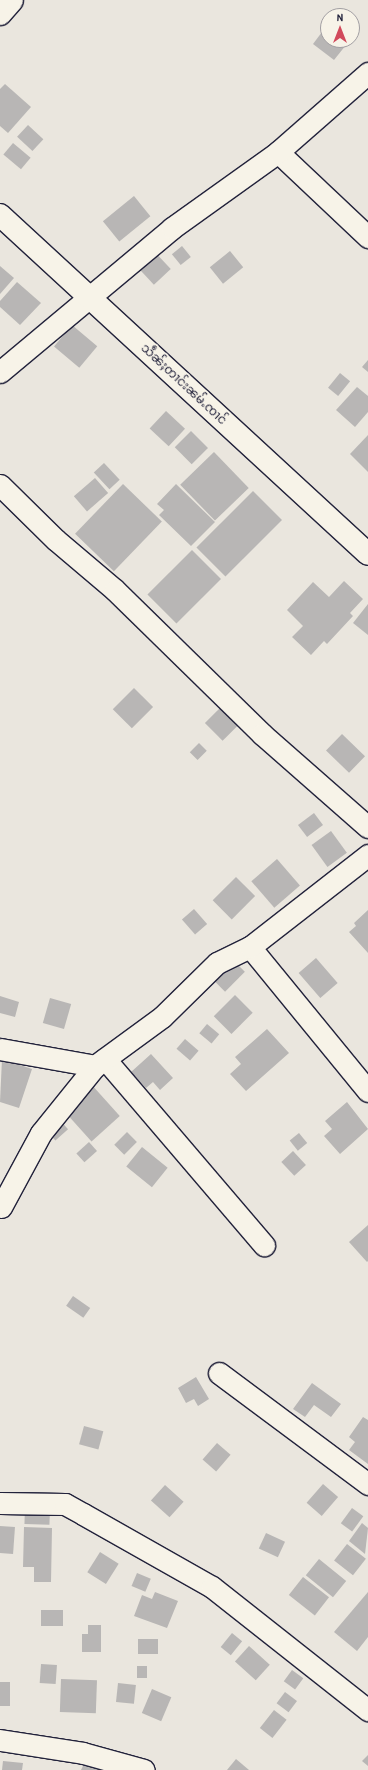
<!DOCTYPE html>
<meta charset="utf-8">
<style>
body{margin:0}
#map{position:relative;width:368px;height:1770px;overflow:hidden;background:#eae6de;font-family:"Patrick Hand","Noto Sans Myanmar",sans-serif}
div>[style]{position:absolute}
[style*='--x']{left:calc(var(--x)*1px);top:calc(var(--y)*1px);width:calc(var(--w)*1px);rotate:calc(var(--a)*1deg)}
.building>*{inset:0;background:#b8b6b5;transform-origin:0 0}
.roads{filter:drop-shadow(1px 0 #22223b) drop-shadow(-1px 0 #22223b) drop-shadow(0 1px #22223b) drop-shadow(0 -1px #22223b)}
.minor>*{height:21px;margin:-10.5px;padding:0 10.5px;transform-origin:10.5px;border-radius:10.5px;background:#f7f3e8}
.highway>*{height:22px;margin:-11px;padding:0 11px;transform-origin:11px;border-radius:11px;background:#f7f3e8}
span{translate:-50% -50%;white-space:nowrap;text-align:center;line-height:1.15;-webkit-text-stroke:3.5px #f7f3e8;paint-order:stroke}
.street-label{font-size:12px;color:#22223b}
.north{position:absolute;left:320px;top:8px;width:40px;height:40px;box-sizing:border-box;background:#f7f3e8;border:1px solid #a29fa3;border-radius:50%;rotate:0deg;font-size:11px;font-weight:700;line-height:16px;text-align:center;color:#22223b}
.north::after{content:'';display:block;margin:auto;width:14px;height:18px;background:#d1495b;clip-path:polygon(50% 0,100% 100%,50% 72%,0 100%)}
</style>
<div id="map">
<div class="building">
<i style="clip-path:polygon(328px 24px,328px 40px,350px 40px,334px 60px,313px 44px)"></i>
<i style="clip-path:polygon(5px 84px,31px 107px,8px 133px,0 126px,0 89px)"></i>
<i style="left:28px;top:125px;width:21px;height:16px;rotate:43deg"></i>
<i style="left:13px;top:143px;width:23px;height:15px;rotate:40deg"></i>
<i style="left:134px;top:196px;width:26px;height:40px;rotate:51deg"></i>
<i style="left:182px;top:246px;width:14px;height:13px;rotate:51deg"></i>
<i style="left:153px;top:250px;width:26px;height:23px;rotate:47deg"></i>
<i style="left:230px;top:251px;width:21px;height:26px;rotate:51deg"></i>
<i style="clip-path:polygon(0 266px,14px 278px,0 294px)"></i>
<i style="clip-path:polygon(17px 282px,41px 303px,20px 325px,0 307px,0 301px)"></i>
<i style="left:72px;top:325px;width:33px;height:28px;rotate:40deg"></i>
<i style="clip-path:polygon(368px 360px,368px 372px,362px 367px)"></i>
<i style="left:340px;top:373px;width:13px;height:19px;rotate:39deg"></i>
<i style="clip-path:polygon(357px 387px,368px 396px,368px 412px,355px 427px,336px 410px)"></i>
<i style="left:166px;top:411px;width:26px;height:24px;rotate:43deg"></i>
<i style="left:191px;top:431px;width:24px;height:23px;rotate:45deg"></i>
<i style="clip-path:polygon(368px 435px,368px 472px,350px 454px)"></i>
<i style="left:214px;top:452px;width:50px;height:47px;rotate:46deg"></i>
<i style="left:104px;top:463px;width:23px;height:14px;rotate:47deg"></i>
<i style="left:95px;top:478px;width:20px;height:28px;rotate:49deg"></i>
<i style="left:123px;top:484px;width:54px;height:69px;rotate:44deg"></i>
<i style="clip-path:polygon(176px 484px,215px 522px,191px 546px,159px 515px,164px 510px,157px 504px)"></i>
<i style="left:253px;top:491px;width:41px;height:80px;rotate:45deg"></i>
<i style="left:192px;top:550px;width:41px;height:63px;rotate:45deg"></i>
<i style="clip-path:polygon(344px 581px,363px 599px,350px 613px,353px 616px,327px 644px,324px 641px,311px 655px,292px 637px,303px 626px,287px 610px,313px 582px,329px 597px)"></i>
<i style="clip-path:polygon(368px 604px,368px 635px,353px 623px)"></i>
<i style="left:134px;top:688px;width:27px;height:30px;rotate:45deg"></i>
<i style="left:224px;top:704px;width:25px;height:27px;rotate:45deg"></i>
<i style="left:342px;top:734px;width:32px;height:23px;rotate:44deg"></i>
<i style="left:199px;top:743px;width:11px;height:13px;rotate:45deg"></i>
<i style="left:314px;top:813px;width:15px;height:20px;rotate:53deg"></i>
<i style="left:331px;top:831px;width:27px;height:24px;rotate:54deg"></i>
<i style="left:277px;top:859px;width:35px;height:34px;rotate:49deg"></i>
<i style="left:236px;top:877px;width:27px;height:33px;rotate:45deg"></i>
<i style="left:194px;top:909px;width:20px;height:16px;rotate:49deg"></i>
<i style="clip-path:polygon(368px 910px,368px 953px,349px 932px,356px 926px,354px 923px)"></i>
<i style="left:230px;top:957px;width:21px;height:28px;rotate:45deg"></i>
<i style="left:316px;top:958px;width:33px;height:23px;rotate:49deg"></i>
<i style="left:235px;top:995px;width:25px;height:30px;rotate:45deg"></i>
<i style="clip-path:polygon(0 996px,19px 1002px,15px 1017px,0 1013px)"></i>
<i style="left:50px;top:998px;width:22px;height:26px;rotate:16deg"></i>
<i style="left:207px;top:1024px;width:16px;height:12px;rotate:40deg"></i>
<i style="clip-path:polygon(267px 1029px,289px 1053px,246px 1091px,230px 1074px,241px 1064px,235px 1057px)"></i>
<i style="left:185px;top:1039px;width:18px;height:13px;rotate:41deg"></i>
<i style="clip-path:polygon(151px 1054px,173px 1078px,160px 1090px,153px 1082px,146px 1088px,131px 1072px)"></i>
<i style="clip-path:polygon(2px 1059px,32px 1069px,19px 1108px,0 1102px)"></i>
<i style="left:91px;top:1084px;width:43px;height:38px;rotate:48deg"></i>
<i style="clip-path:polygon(347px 1102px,368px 1129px,340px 1154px,324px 1136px,332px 1129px,325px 1121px)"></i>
<i style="left:58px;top:1118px;width:15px;height:17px;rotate:48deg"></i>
<i style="left:127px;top:1132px;width:14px;height:18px;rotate:45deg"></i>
<i style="left:299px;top:1133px;width:13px;height:12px;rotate:51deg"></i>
<i style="left:89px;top:1142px;width:12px;height:17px;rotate:48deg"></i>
<i style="left:142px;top:1147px;width:33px;height:25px;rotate:39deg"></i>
<i style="left:293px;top:1151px;width:19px;height:16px;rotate:47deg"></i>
<i style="clip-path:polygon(368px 1225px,368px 1261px,367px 1262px,349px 1242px)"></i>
<i style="left:73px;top:1296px;width:21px;height:12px;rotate:35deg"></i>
<i style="clip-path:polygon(196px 1377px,209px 1399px,198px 1406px,194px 1399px,186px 1403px,178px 1388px)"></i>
<i style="clip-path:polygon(312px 1383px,341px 1404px,331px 1417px,314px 1405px,305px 1417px,293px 1409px)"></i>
<i style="clip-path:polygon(363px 1417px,368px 1420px,368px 1464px,349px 1450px,355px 1442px,349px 1437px)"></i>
<i style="left:84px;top:1426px;width:20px;height:19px;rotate:15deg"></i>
<i style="left:217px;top:1443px;width:18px;height:22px;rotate:41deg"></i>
<i style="left:323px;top:1484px;width:20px;height:25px;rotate:41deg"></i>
<i style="left:165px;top:1485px;width:25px;height:21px;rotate:42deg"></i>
<i style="left:25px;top:1508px;width:25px;height:16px;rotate:2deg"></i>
<i style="left:352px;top:1508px;width:14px;height:19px;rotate:36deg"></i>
<i style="clip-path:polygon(362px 1523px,368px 1528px,365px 1554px,349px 1541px)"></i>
<i style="left:0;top:1526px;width:15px;height:27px;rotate:4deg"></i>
<i style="clip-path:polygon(24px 1527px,52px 1528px,51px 1582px,34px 1582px,34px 1567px,23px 1567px)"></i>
<i style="left:266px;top:1533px;width:21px;height:17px;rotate:25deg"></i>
<i style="left:347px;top:1544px;width:24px;height:21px;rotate:38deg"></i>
<i style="left:100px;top:1552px;width:22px;height:24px;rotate:32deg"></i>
<i style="left:319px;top:1559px;width:35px;height:21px;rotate:39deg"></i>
<i style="left:137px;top:1573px;width:15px;height:14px;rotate:23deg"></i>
<i style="left:303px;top:1577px;width:33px;height:23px;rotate:38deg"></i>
<i style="clip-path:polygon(155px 1592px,178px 1601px,167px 1628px,134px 1616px,142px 1595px,152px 1599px)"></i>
<i style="clip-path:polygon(368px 1592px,368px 1637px,357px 1651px,334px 1632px)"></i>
<i style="left:41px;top:1610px;width:22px;height:16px"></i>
<i style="clip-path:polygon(88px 1625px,101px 1625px,101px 1652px,82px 1652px,82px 1634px,88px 1634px)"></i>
<i style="left:232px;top:1633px;width:13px;height:18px;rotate:39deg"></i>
<i style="left:138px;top:1639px;width:20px;height:15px"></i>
<i style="left:249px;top:1646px;width:28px;height:21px;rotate:42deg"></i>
<i style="left:41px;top:1664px;width:16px;height:19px;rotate:4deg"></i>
<i style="left:137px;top:1666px;width:10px;height:12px"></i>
<i style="left:292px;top:1670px;width:14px;height:14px;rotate:36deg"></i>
<i style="left:61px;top:1679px;width:36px;height:33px;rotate:2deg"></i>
<i style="left:0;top:1682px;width:10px;height:24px"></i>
<i style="left:118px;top:1683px;width:18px;height:19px;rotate:6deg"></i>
<i style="left:152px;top:1689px;width:21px;height:26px;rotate:23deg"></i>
<i style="left:285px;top:1692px;width:15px;height:14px;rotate:37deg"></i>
<i style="left:274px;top:1710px;width:16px;height:23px;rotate:38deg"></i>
<i style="clip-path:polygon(368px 1755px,368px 1766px,362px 1761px)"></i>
<i style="clip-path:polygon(236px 1759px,249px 1770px,227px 1770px)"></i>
<i style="clip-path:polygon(3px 1761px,23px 1763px,22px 1770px,2px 1770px)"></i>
<i style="clip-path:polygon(84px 1764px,100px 1770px,81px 1770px)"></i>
</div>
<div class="roads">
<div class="minor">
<i style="--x:0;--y:14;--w:18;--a:-49"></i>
<i style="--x:278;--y:152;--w:124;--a:43.4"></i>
<i style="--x:0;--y:372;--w:224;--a:-39.9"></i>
<i style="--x:172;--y:228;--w:130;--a:-35.6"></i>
<i style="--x:278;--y:152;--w:120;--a:-41.3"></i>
<i style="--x:0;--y:485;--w:78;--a:44.5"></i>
<i style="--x:56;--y:540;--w:77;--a:40.3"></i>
<i style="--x:115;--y:590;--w:206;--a:44.4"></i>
<i style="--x:262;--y:734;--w:141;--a:41.3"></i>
<i style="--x:250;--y:947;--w:186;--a:50.7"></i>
<i style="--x:0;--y:1049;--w:97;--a:10.1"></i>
<i style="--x:105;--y:1059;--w:245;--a:49.5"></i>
<i style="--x:1;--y:1207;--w:84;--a:-61.6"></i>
<i style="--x:41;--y:1133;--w:86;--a:-51.1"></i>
<i style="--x:95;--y:1066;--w:83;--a:-36.2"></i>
<i style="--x:162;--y:1017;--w:77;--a:-44.5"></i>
<i style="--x:217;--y:963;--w:37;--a:-26"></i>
<i style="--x:250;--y:947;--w:150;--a:-37.9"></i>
<i style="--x:219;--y:1373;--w:186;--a:36.7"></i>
<i style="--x:0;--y:1503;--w:65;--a:0.9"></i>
<i style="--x:65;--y:1504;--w:21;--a:29"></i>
<i style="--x:83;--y:1514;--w:148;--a:29.5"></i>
<i style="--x:212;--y:1587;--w:199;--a:38.3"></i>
<i style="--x:0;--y:1740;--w:84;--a:8.9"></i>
<i style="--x:83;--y:1753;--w:63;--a:15.6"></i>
</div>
<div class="highway">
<i style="--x:0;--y:215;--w:500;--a:42.65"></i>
</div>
</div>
<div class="street-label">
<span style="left:184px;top:384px;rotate:43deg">သဵၼ်ႈတၢင်းၼမ်ႉၸၢင်</span>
</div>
<div class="north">N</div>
</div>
